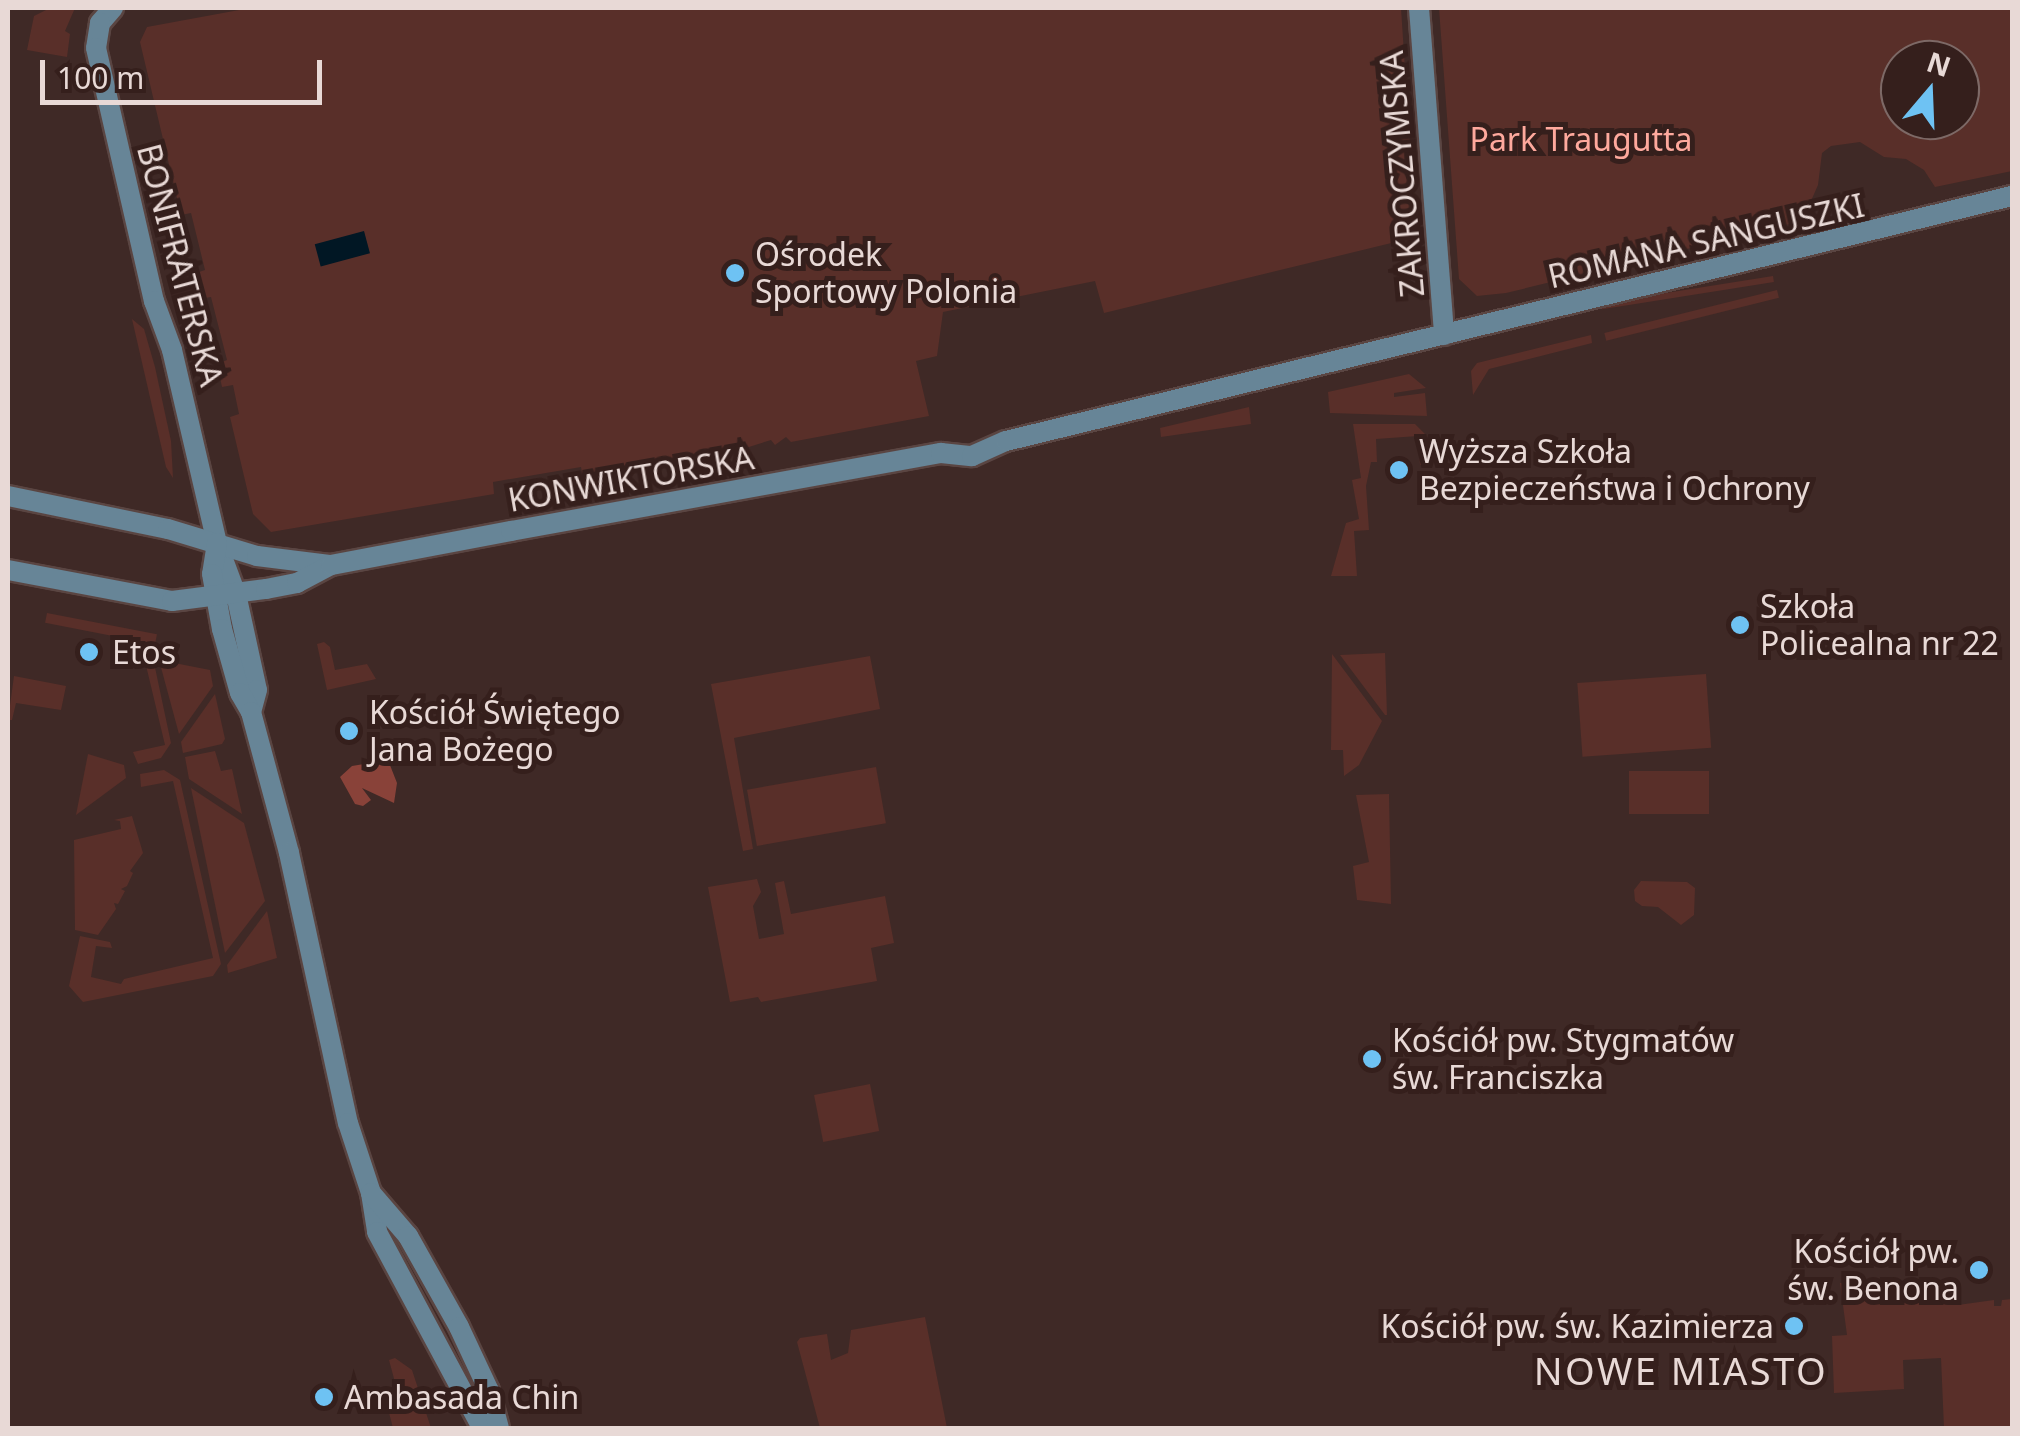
<!DOCTYPE html>
<meta charset="utf-8">
<style>
body{margin:0}
#map{position:relative;width:2020px;height:1436px;overflow:hidden;background:#3f2926;font-family:"Noto Sans",sans-serif}
div>[style]{position:absolute}
[style*='--x']{left:calc(var(--x)*1px);top:calc(var(--y)*1px);width:calc(var(--w)*1px);rotate:calc(var(--a)*1deg)}
.green>*{inset:0;background:#592f29;transform-origin:0 0}
.forest>*{inset:0;background:#894239}
.water>*{inset:0;background:#011724;transform-origin:0 0}
.roads{filter:drop-shadow(2px 0 #5a4542) drop-shadow(-2px 0 #5a4542) drop-shadow(0 2px #5a4542) drop-shadow(0 -2px #5a4542)}
.tertiary>*{height:20px;margin:-10px;padding:0 10px;transform-origin:10px;border-radius:10px;background:#678597}
.dots>*{width:28px;height:28px;translate:-50% -50%;box-sizing:border-box;border:5px solid #351f1c;border-radius:50%}
span{translate:-50% -50%;white-space:nowrap;text-align:center;line-height:1.15;-webkit-text-stroke:10px #351f1c;paint-order:stroke}
.park-label{font-size:32px;color:#fea99d}
.street-label{font-size:32px;color:#e8d9d6}
.poi-label{font-size:32px;color:#e8d9d6}
.left{translate:0 -50%;text-align:left}
.right{translate:-100% -50%;text-align:right}
.quarter-label{font-size:38px;color:#e8d9d6;letter-spacing:2.5px}
.frame{position:absolute;inset:0;border:10px solid #e8d9d6;pointer-events:none}
.north{position:absolute;left:1880px;top:40px;width:100px;height:100px;box-sizing:border-box;background:#351f1c;border:2px solid #7d6966;border-radius:50%;rotate:19deg;font-size:28px;font-weight:700;line-height:40px;text-align:center;color:#e8d9d6}
.north::after{content:'';display:block;margin:auto;width:35px;height:45px;background:#6ec2f3;clip-path:polygon(50% 0,100% 100%,50% 72%,0 100%)}
.scale{position:absolute;left:40px;top:60px;width:282px;height:45px;box-sizing:border-box;border:5px solid #e8d9d6;border-top:0;padding-left:12px;font-size:30px;line-height:35px;white-space:nowrap;color:#e8d9d6;-webkit-text-stroke:8px #351f1c;paint-order:stroke}
</style>
<div id="map">
<div class="green">
<i style="clip-path:polygon(50px 8px,75px 8px,65px 31px,70px 34px,67px 57px,27px 50px,34px 16px)"></i>
<i style="clip-path:polygon(250px 8px,1401px 8px,1416px 237px,1104px 313px,1095px 281px,943px 312px,937px 356px,916px 361px,929px 416px,791px 442px,786px 437px,775px 445px,771px 440px,733px 452px,705px 451px,703px 457px,691px 454px,689px 459px,677px 457px,676px 462px,583px 478px,581px 467px,493px 482px,494px 494px,271px 532px,253px 514px,230px 417px,239px 414px,233px 385px,222px 387px,217px 364px,227px 360px,211px 297px,205px 298px,199px 272px,205px 270px,191px 213px,181px 215px,140px 42px,147px 27px)"></i>
<i style="clip-path:polygon(evenodd,1439px 8px,2012px 8px,2012px 171px,1935px 187px,1924px 170px,1906px 159px,1884px 157px,1860px 142px,1831px 146px,1822px 153px,1818px 185px,1807px 210px,1810px 219px,1506px 293px,1477px 296px,1459px 279px,1439px 8px,1900px 60px,1960px 60px,1960px 120px,1900px 120px,1900px 60px)"></i>
<i style="left:1773px;top:276px;width:6px;height:174px;rotate:81deg"></i>
<i style="left:1777px;top:290px;width:8px;height:178px;rotate:76deg"></i>
<i style="clip-path:polygon(132px 319px,144px 329px,155px 367px,171px 441px,173px 478px,166px 467px)"></i>
<i style="clip-path:polygon(1591px 335px,1592px 343px,1489px 369px,1473px 395px,1471px 371px,1477px 363px)"></i>
<i style="clip-path:polygon(1409px 374px,1426px 388px,1394px 393px,1394px 397px,1425px 393px,1427px 416px,1330px 413px,1328px 392px)"></i>
<i style="clip-path:polygon(1249px 407px,1251px 424px,1161px 437px,1160px 428px)"></i>
<i style="clip-path:polygon(1353px 424px,1415px 424px,1427px 436px,1429px 464px,1420px 465px,1418px 436px,1376px 439px,1377px 462px,1371px 462px,1366px 486px,1369px 530px,1354px 531px,1357px 576px,1331px 576px,1346px 523px,1359px 519px,1352px 480px,1361px 478px)"></i>
<i style="left:47px;top:613px;width:112px;height:10px;rotate:11deg"></i>
<i style="clip-path:polygon(324px 642px,330px 647px,335px 670px,367px 664px,376px 679px,327px 690px,317px 644px)"></i>
<i style="clip-path:polygon(1385px 653px,1387px 715px,1385px 715px,1340px 655px)"></i>
<i style="clip-path:polygon(1332px 654px,1382px 721px,1359px 765px,1344px 776px,1343px 750px,1331px 750px)"></i>
<i style="clip-path:polygon(870px 656px,880px 709px,734px 738px,753px 849px,743px 851px,711px 684px)"></i>
<i style="clip-path:polygon(144px 657px,153px 658px,171px 743px,161px 758px,138px 764px,133px 752px,165px 745px)"></i>
<i style="clip-path:polygon(159px 660px,210px 670px,213px 686px,179px 734px)"></i>
<i style="left:1706px;top:674px;width:74px;height:129px;rotate:86deg"></i>
<i style="clip-path:polygon(14px 676px,66px 686px,61px 710px,16px 703px,12px 720px,8px 720px)"></i>
<i style="clip-path:polygon(215px 694px,225px 739px,222px 744px,183px 753px,181px 742px)"></i>
<i style="clip-path:polygon(215px 751px,221px 771px,232px 769px,242px 814px,189px 779px,185px 757px)"></i>
<i style="clip-path:polygon(88px 754px,124px 765px,126px 778px,76px 815px)"></i>
<i style="left:876px;top:767px;width:57px;height:131px;rotate:80deg"></i>
<i style="clip-path:polygon(164px 770px,180px 780px,221px 964px,213px 976px,83px 1002px,69px 986px,80px 936px,110px 942px,112px 948px,96px 946px,91px 977px,121px 984px,124px 979px,213px 958px,173px 781px,141px 787px,140px 774px)"></i>
<i style="left:1709px;top:771px;width:43px;height:80px;rotate:90deg"></i>
<i style="clip-path:polygon(191px 788px,244px 823px,265px 901px,225px 953px)"></i>
<i style="clip-path:polygon(1389px 794px,1391px 904px,1357px 900px,1353px 866px,1369px 862px,1356px 795px)"></i>
<i style="clip-path:polygon(132px 816px,143px 853px,130px 871px,133px 873px,127px 886px,121px 889px,125px 891px,118px 904px,114px 903px,116px 909px,98px 935px,75px 930px,74px 840px,121px 829px,120px 821px,114px 820px)"></i>
<i style="clip-path:polygon(757px 879px,761px 892px,753px 906px,759px 939px,784px 934px,775px 883px,784px 881px,791px 914px,885px 896px,894px 943px,871px 948px,877px 981px,761px 1002px,758px 997px,730px 1002px,708px 887px)"></i>
<i style="clip-path:polygon(1641px 881px,1687px 882px,1695px 888px,1694px 915px,1681px 925px,1658px 907px,1642px 906px,1635px 901px,1634px 890px)"></i>
<i style="clip-path:polygon(267px 911px,277px 958px,228px 973px,227px 965px)"></i>
<i style="left:870px;top:1084px;width:48px;height:57px;rotate:79deg"></i>
<i style="clip-path:polygon(1923px 1279px,1929px 1292px,1959px 1298px,1958px 1305px,1994px 1300px,1994px 1306px,2001px 1306px,2002px 1300px,2012px 1299px,2012px 1428px,1944px 1428px,1941px 1358px,1903px 1360px,1904px 1389px,1834px 1393px,1832px 1336px,1847px 1335px,1840px 1283px,1907px 1281px,1908px 1298px,1922px 1298px)"></i>
<i style="clip-path:polygon(925px 1317px,947px 1428px,820px 1428px,797px 1342px,800px 1338px,827px 1334px,831px 1360px,848px 1353px,851px 1330px)"></i>
<i style="clip-path:polygon(395px 1358px,412px 1370px,431px 1428px,393px 1428px,387px 1405px,400px 1401px,389px 1360px)"></i>
</div>
<div class="forest">
<i style="clip-path:polygon(388px 760px,397px 783px,394px 803px,362px 788px,371px 800px,363px 806px,355px 804px,340px 777px,352px 766px)"></i>
</div>
<div class="water">
<i style="left:364px;top:231px;width:23px;height:51px;rotate:75deg"></i>
</div>
<div class="roads">
<div class="tertiary">
<i style="--x:113;--y:8;--w:20;--a:131"></i>
<i style="--x:100;--y:23;--w:25;--a:99"></i>
<i style="--x:96;--y:48;--w:260;--a:77.1"></i>
<i style="--x:154;--y:301;--w:52;--a:69.8"></i>
<i style="--x:172;--y:350;--w:198;--a:76.9"></i>
<i style="--x:217;--y:543;--w:54;--a:69.6"></i>
<i style="--x:236;--y:594;--w:98;--a:77.7"></i>
<i style="--x:257;--y:690;--w:23;--a:105"></i>
<i style="--x:1419;--y:8;--w:328;--a:85.6"></i>
<i style="--x:8;--y:496;--w:163;--a:11.7"></i>
<i style="--x:168;--y:529;--w:93;--a:16.9"></i>
<i style="--x:257;--y:556;--w:73;--a:7.1"></i>
<i style="--x:217;--y:543;--w:31;--a:99"></i>
<i style="--x:212;--y:574;--w:56;--a:79.7"></i>
<i style="--x:222;--y:629;--w:66;--a:74.3"></i>
<i style="--x:240;--y:693;--w:22;--a:60"></i>
<i style="--x:251;--y:712;--w:146;--a:74.9"></i>
<i style="--x:289;--y:853;--w:276;--a:77.7"></i>
<i style="--x:348;--y:1123;--w:74;--a:71.8"></i>
<i style="--x:371;--y:1193;--w:39;--a:81"></i>
<i style="--x:377;--y:1232;--w:222;--a:61.8"></i>
<i style="--x:8;--y:570;--w:167;--a:10.7"></i>
<i style="--x:172;--y:601;--w:95;--a:-7.3"></i>
<i style="--x:266;--y:589;--w:32;--a:-11"></i>
<i style="--x:297;--y:583;--w:38;--a:-28"></i>
<i style="--x:331;--y:565;--w:183;--a:-10.7"></i>
<i style="--x:511;--y:531;--w:437;--a:-10.3"></i>
<i style="--x:941;--y:453;--w:31;--a:6"></i>
<i style="--x:972;--y:456;--w:37;--a:-24"></i>
<i style="--x:1006;--y:441;--w:1035;--a:-13.69"></i>
<i style="--x:371;--y:1193;--w:57;--a:49.3"></i>
<i style="--x:408;--y:1236;--w:104;--a:60.7"></i>
<i style="--x:459;--y:1327;--w:71;--a:64.9"></i>
<i style="--x:489;--y:1391;--w:38;--a:75"></i>
</div>
</div>
<div class="dots">
<i style="left:735px;top:273px;background:#6ec2f3"></i>
<i style="left:1399px;top:470px;background:#6ec2f3"></i>
<i style="left:1740px;top:625px;background:#6ec2f3"></i>
<i style="left:89px;top:652px;background:#6ec2f3"></i>
<i style="left:349px;top:731px;background:#6ec2f3"></i>
<i style="left:1372px;top:1059px;background:#6ec2f3"></i>
<i style="left:1979px;top:1270px;background:#6ec2f3"></i>
<i style="left:1794px;top:1326px;background:#6ec2f3"></i>
<i style="left:324px;top:1397px;background:#6ec2f3"></i>
</div>
<div class="park-label">
<span style="left:1581px;top:139px">Park Traugutta</span>
</div>
<div class="street-label">
<span style="left:1402px;top:174px;rotate:-95deg">ZAKROCZYMSKA</span>
<span style="left:1706px;top:241px;rotate:-13deg">ROMANA SANGUSZKI</span>
<span style="left:180px;top:265px;rotate:75deg">BONIFRATERSKA</span>
<span style="left:631px;top:479px;rotate:-10deg">KONWIKTORSKA</span>
</div>
<div class="poi-label">
<span class="left" style="left:755px;top:273px">Ośrodek<br>Sportowy Polonia</span>
<span class="left" style="left:1419px;top:470px">Wyższa Szkoła<br>Bezpieczeństwa i Ochrony</span>
<span class="left" style="left:1760px;top:625px">Szkoła<br>Policealna nr 22</span>
<span class="left" style="left:112px;top:652px">Etos</span>
<span class="left" style="left:369px;top:731px">Kościół Świętego<br>Jana Bożego</span>
<span class="left" style="left:1392px;top:1059px">Kościół pw. Stygmatów<br>św. Franciszka</span>
<span class="right" style="left:1959px;top:1270px">Kościół pw.<br>św. Benona</span>
<span class="right" style="left:1774px;top:1326px">Kościół pw. św. Kazimierza</span>
<span class="left" style="left:344px;top:1397px">Ambasada Chin</span>
</div>
<div class="quarter-label">
<span style="left:1681px;top:1371px">NOWE MIASTO</span>
</div>
<div class="frame"></div>
<div class="north">N</div>
<div class="scale">100 m</div>
</div>
